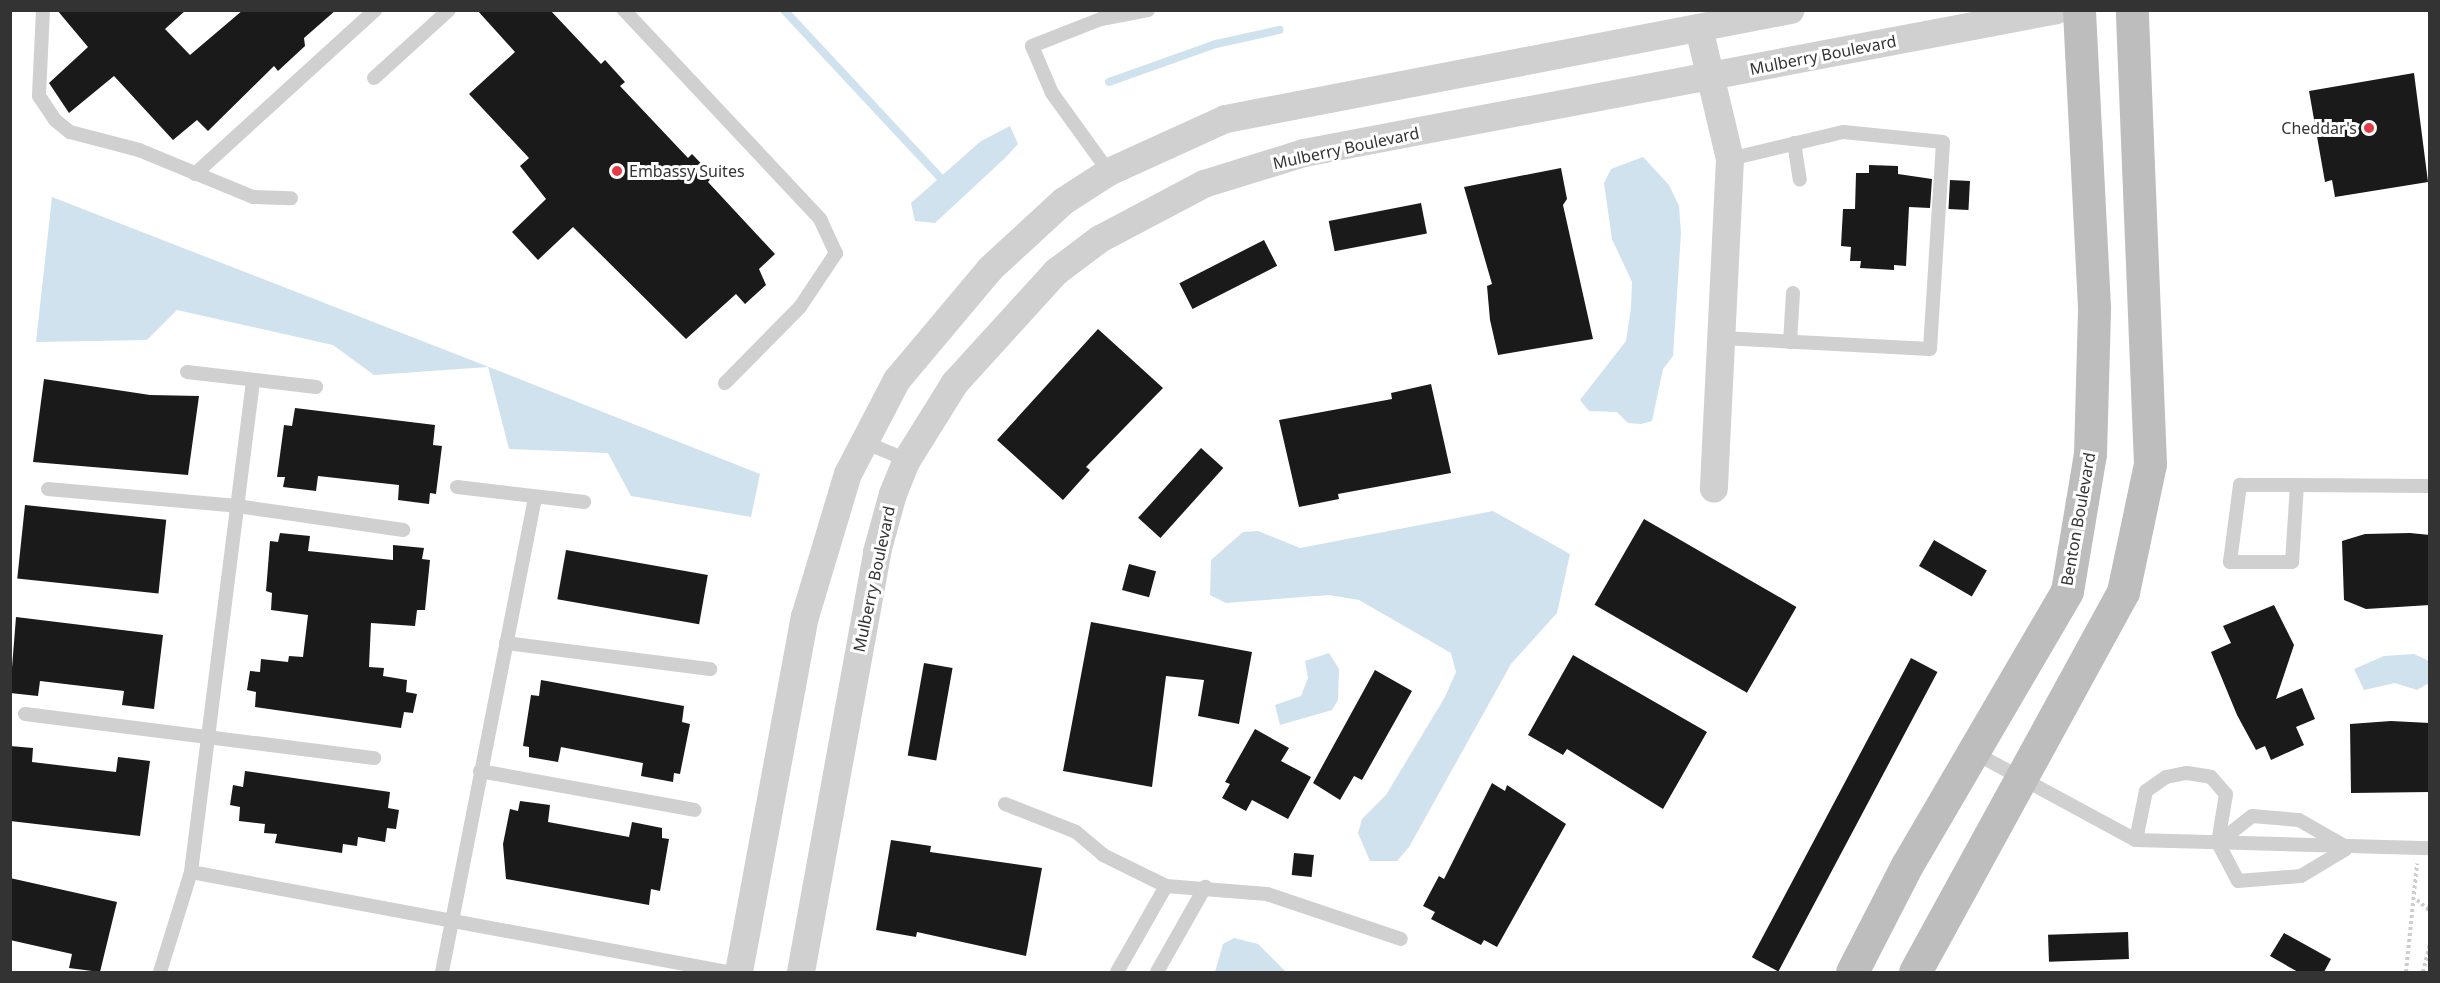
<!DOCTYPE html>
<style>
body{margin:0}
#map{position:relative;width:2440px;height:983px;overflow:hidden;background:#fff;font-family:"Noto Sans",sans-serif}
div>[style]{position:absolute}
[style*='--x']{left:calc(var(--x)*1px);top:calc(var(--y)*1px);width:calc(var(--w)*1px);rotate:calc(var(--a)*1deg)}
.water>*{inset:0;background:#cfe2ee}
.stream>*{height:8px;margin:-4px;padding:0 4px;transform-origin:4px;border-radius:4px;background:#cfe2ee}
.building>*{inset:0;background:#1a1a1a;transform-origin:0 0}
.path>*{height:4px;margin-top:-2px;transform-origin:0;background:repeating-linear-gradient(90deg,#cdcdcd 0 3px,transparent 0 6px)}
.lane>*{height:14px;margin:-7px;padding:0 7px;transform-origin:7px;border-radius:7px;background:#d0d0d0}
.street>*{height:28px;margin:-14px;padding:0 14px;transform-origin:14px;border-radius:14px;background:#d0d0d0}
.secondary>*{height:33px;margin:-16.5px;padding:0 16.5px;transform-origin:16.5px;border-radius:16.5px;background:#bdbdbd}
.dots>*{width:16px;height:16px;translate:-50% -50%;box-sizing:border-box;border:3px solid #fff;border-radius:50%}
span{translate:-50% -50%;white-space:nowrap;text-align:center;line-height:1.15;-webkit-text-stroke:6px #fff;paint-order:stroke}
.street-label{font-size:16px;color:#333}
.poi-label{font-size:16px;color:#333}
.right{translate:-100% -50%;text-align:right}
.left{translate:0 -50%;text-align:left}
.frame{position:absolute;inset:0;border:12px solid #333;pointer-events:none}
</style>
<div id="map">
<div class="water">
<i style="clip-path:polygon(1010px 126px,1018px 144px,1005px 158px,935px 223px,915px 221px,911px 203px,981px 141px)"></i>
<i style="clip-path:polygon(1643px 157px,1669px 185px,1679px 206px,1681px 233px,1673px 356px,1663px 369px,1652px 421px,1641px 424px,1628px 423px,1617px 412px,1589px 411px,1580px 400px,1626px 341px,1631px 308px,1632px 282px,1612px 239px,1604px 183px,1611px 169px)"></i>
<i style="clip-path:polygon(52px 197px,489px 367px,760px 474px,751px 517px,631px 496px,608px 453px,509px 449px,488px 367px,374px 375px,333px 345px,177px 310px,147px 340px,36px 342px)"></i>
<i style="clip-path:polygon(1493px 511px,1570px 554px,1557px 613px,1511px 664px,1409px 847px,1397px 861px,1370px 861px,1358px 833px,1362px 819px,1386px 795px,1445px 697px,1456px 672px,1451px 653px,1359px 600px,1329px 595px,1226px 603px,1210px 595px,1211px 560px,1243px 532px,1258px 531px,1300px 548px)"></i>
<i style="clip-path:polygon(1329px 653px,1339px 669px,1338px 700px,1332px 710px,1280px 725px,1275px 705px,1301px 696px,1308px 678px,1305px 661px)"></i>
<i style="clip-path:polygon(2414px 654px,2429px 661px,2429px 683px,2417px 690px,2395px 683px,2364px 690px,2354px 669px,2384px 656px)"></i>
<i style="clip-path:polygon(1234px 938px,1258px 944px,1286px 972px,1215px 972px,1223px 944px)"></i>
</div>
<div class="stream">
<i style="--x:784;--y:10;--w:229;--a:47"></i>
<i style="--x:1109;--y:82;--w:114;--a:-19.6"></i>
<i style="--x:1216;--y:44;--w:65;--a:-12.5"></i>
</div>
<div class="building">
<i style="clip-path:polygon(57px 10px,186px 10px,165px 29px,190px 55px,243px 10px,336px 10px,304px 38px,305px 46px,278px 71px,274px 66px,208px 131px,197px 120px,173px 140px,114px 76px,69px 113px,49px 83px,88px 47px)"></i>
<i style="clip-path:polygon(477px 10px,550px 10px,601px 64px,605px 60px,625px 82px,620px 86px,688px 158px,692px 154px,713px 176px,708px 182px,775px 254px,759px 269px,766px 285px,745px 304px,736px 294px,686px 339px,573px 227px,538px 260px,512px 232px,546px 199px,520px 166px,529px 158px,469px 94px,515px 52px)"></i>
<i style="clip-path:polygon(2414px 73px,2428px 182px,2335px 197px,2332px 180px,2325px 182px,2309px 91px)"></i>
<i style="clip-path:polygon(1869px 165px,1898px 166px,1898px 174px,1932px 179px,1930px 208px,1909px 207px,1906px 266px,1894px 265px,1894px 270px,1860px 268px,1861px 261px,1850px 261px,1851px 247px,1841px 246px,1843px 209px,1855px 209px,1856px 173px,1869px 173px)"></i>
<i style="clip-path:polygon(1561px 168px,1567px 199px,1563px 205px,1593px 339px,1498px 355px,1490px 320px,1487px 286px,1492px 284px,1464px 187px)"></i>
<i style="left:1950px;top:180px;width:20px;height:29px;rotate:3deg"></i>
<i style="left:1421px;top:203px;width:31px;height:94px;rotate:79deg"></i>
<i style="left:1264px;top:240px;width:29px;height:95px;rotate:63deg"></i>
<i style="clip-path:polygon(1098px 329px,1163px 388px,1086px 467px,1090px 470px,1063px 500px,997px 440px)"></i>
<i style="clip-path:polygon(44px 379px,150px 395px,199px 396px,188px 475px,33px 462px)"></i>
<i style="clip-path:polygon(1431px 384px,1451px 473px,1338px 494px,1339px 499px,1299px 507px,1279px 420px,1392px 399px,1391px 393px)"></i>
<i style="clip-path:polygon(295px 408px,435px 425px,433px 445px,442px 446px,436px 494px,430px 493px,429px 504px,398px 500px,399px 485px,318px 476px,316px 491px,283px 487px,285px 477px,277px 477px,284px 425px,292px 426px)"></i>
<i style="left:1201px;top:448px;width:30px;height:94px;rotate:42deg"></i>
<i style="left:25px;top:505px;width:142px;height:74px;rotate:6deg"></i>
<i style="left:1644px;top:519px;width:176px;height:99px;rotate:30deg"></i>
<i style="clip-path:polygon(280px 533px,310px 536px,308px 551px,393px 560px,393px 545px,424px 548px,422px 559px,430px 560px,425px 610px,417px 610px,415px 626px,371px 623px,369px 667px,384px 668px,383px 676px,407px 680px,406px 692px,417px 694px,413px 713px,404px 712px,401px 728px,255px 707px,256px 692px,247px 690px,250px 671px,260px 672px,261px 659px,288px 662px,289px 656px,303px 657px,308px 615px,271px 610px,272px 593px,266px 591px,270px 541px,278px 542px)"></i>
<i style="clip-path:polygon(2410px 533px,2430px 535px,2430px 605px,2366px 609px,2344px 600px,2342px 541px,2365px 534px)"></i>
<i style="left:1934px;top:540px;width:61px;height:30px;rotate:30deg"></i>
<i style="left:566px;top:550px;width:144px;height:50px;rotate:10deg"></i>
<i style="left:1129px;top:564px;width:28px;height:27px;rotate:15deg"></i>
<i style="clip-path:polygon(2274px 605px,2294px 645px,2276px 699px,2302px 688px,2315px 719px,2296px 727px,2304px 745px,2271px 760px,2265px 746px,2256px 750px,2237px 715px,2211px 652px,2231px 643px,2223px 626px)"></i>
<i style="clip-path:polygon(16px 617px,163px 635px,154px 709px,122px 705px,124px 691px,40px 681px,38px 696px,10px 693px)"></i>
<i style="clip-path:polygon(1091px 622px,1252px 652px,1239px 724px,1198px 716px,1204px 680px,1166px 676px,1152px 787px,1063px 771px)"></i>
<i style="clip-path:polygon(1573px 655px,1707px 732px,1663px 809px,1567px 749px,1563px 755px,1528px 735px)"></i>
<i style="left:1911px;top:658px;width:30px;height:339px;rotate:28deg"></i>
<i style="left:924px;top:663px;width:29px;height:94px;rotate:10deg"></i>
<i style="clip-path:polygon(1375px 670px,1412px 691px,1362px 780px,1354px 776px,1340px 800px,1313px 783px)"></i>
<i style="clip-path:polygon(541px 680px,684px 706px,682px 722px,690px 724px,680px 774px,674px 773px,673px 782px,641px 776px,643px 763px,561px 747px,558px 762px,529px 757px,529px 747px,523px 746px,531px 695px,539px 696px)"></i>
<i style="clip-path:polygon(2391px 721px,2430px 723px,2430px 792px,2351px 793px,2350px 724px)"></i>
<i style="clip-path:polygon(1255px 729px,1289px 748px,1281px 761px,1311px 777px,1288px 819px,1252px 800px,1246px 811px,1222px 798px,1230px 784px,1225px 782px)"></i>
<i style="clip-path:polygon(10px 746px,33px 748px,32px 762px,116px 772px,118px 757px,150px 761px,140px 836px,10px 821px)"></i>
<i style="clip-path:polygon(245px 771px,390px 792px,388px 808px,399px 810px,396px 829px,387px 828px,385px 842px,358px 837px,357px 846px,343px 844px,342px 853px,275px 843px,277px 834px,264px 833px,265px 824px,239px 821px,240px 807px,230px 805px,233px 785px,243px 787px)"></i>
<i style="clip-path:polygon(1492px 783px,1505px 791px,1507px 785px,1566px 824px,1497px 947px,1484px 940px,1481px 945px,1431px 919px,1435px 912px,1423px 906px,1439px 876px,1444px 879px)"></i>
<i style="clip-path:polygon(520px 801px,550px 805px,548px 822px,629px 837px,632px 822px,662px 828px,662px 838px,669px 839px,660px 891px,651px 889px,649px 905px,506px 879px,503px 844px,510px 809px,518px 811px)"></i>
<i style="clip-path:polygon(891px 840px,931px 846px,930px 852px,1042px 868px,1026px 956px,917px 932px,916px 937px,876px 930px)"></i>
<i style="left:1294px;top:853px;width:20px;height:22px;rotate:6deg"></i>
<i style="clip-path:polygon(10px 878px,117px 902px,100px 972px,69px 968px,72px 954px,10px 940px)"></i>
<i style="left:2128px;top:932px;width:27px;height:80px;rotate:88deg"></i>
<i style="clip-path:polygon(2284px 933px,2331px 959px,2324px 972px,2298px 972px,2270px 956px)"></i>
</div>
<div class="path">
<i style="--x:2417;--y:900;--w:17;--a:40"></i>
<i style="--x:2406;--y:972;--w:109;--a:-84.2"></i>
<i style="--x:2423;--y:972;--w:30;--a:-76"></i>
</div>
<div class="lane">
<i style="--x:43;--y:10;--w:86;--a:92.7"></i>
<i style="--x:39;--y:96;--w:29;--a:56"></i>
<i style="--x:55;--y:120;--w:19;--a:39"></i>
<i style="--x:70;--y:132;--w:71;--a:14.6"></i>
<i style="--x:139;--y:150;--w:123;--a:22.4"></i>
<i style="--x:253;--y:197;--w:38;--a:2"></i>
<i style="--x:624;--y:10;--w:287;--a:46.8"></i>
<i style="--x:820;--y:219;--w:38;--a:65"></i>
<i style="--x:836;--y:253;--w:65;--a:123.7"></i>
<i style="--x:800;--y:307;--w:107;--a:134.6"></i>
<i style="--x:374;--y:78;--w:101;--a:-42.2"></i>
<i style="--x:1794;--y:143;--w:37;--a:81"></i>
<i style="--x:1109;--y:172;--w:97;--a:-125.8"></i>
<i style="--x:1052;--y:93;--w:51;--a:-113.1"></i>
<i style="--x:1032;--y:46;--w:74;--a:-21.4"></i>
<i style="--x:1101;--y:19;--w:48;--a:-10.8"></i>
<i style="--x:195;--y:174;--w:244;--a:-42.3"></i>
<i style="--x:1722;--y:338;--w:208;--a:3"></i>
<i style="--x:1930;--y:349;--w:207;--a:-86.4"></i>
<i style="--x:1943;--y:142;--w:100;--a:-174.3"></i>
<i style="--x:1843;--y:132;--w:116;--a:166.6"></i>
<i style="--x:1790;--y:342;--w:49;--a:-86.5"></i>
<i style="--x:187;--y:372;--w:130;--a:6.6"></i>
<i style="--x:864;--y:442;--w:47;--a:22.7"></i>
<i style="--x:2297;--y:485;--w:77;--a:93.7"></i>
<i style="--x:2292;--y:562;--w:62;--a:180"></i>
<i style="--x:2230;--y:562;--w:78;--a:-82.6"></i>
<i style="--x:2240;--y:485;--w:57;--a:0"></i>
<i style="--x:2297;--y:485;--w:133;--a:0.4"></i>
<i style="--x:457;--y:487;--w:128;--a:6.7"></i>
<i style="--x:48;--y:489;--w:190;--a:5.1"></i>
<i style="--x:237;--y:506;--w:168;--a:8.2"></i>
<i style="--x:506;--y:643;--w:206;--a:7.3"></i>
<i style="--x:25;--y:714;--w:352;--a:7.2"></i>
<i style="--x:1973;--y:752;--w:185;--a:28.4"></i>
<i style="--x:2136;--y:840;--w:294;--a:1.6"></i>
<i style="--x:480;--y:771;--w:218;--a:10.3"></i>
<i style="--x:1005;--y:804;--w:76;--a:21.5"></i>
<i style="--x:1076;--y:832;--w:35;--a:40"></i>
<i style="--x:1103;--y:855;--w:70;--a:26.2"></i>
<i style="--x:1166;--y:886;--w:101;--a:4.5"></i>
<i style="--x:1267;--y:894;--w:141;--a:18.6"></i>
<i style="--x:2136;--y:840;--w:50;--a:-78.5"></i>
<i style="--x:2146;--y:791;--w:24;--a:-35"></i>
<i style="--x:2166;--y:777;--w:21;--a:-11"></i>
<i style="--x:2187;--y:773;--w:24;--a:9"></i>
<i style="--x:2211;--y:777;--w:23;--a:49"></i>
<i style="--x:2226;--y:794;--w:50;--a:99.3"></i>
<i style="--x:2218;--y:843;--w:43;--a:62.2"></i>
<i style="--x:2238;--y:881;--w:63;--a:-4.5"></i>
<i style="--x:2301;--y:876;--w:52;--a:-31"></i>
<i style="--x:2218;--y:843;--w:43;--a:-38.5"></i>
<i style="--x:2252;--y:816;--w:47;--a:4.9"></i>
<i style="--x:2299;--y:820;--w:54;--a:29.9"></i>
<i style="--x:191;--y:872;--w:545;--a:10.57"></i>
<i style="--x:160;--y:972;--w:105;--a:-72.8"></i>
<i style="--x:191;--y:872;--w:495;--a:-82.8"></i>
<i style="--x:442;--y:972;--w:481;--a:-78.9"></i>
<i style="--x:1117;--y:972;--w:99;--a:-60.3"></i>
<i style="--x:1157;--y:972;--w:98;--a:-60.5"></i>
</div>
<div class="street">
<i style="--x:1699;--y:28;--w:135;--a:76.7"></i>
<i style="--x:1730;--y:159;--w:330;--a:92.8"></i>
<i style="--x:739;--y:972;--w:361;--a:-79.5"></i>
<i style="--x:805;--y:617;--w:149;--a:-73.3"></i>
<i style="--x:848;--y:474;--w:106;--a:-62.5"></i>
<i style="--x:897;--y:380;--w:145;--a:-50"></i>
<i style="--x:990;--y:269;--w:100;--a:-42.6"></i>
<i style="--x:1064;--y:201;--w:54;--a:-32.8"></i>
<i style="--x:1109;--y:172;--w:128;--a:-24.4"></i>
<i style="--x:1226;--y:119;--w:575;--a:-10.92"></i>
<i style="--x:801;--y:972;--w:427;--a:-79.7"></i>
<i style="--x:877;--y:552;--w:60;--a:-74.6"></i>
<i style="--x:893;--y:494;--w:37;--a:-68"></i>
<i style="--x:907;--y:460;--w:91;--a:-58.1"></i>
<i style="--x:955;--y:383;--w:150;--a:-47.7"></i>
<i style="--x:1056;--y:272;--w:55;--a:-36.9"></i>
<i style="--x:1100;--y:239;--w:118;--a:-27.9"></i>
<i style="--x:1204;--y:184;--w:105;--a:-17.2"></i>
<i style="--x:1304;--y:153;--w:766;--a:-10.75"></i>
</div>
<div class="secondary">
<i style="--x:1852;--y:972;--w:120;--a:-62.8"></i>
<i style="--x:1907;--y:865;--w:317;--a:-59.7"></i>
<i style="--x:2067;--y:591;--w:139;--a:-80.5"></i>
<i style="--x:2090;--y:454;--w:147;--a:-88.4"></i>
<i style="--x:2094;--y:307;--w:297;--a:-92.9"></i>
<i style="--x:1915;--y:972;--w:433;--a:-61.3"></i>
<i style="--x:2123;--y:592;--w:131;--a:-78.1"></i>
<i style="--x:2150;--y:464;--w:454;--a:-92.3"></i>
</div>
<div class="dots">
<i style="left:2369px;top:128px;background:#e63946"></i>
<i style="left:617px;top:171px;background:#e63946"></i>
</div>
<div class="street-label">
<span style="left:1823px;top:55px;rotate:-11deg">Mulberry Boulevard</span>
<span style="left:1346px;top:148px;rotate:-12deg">Mulberry Boulevard</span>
<span style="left:2078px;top:519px;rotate:-80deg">Benton Boulevard</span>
<span style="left:874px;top:579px;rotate:-78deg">Mulberry Boulevard</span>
</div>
<div class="poi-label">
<span class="right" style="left:2357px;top:128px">Cheddar's</span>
<span class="left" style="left:629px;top:171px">Embassy Suites</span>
</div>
<div class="frame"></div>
</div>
